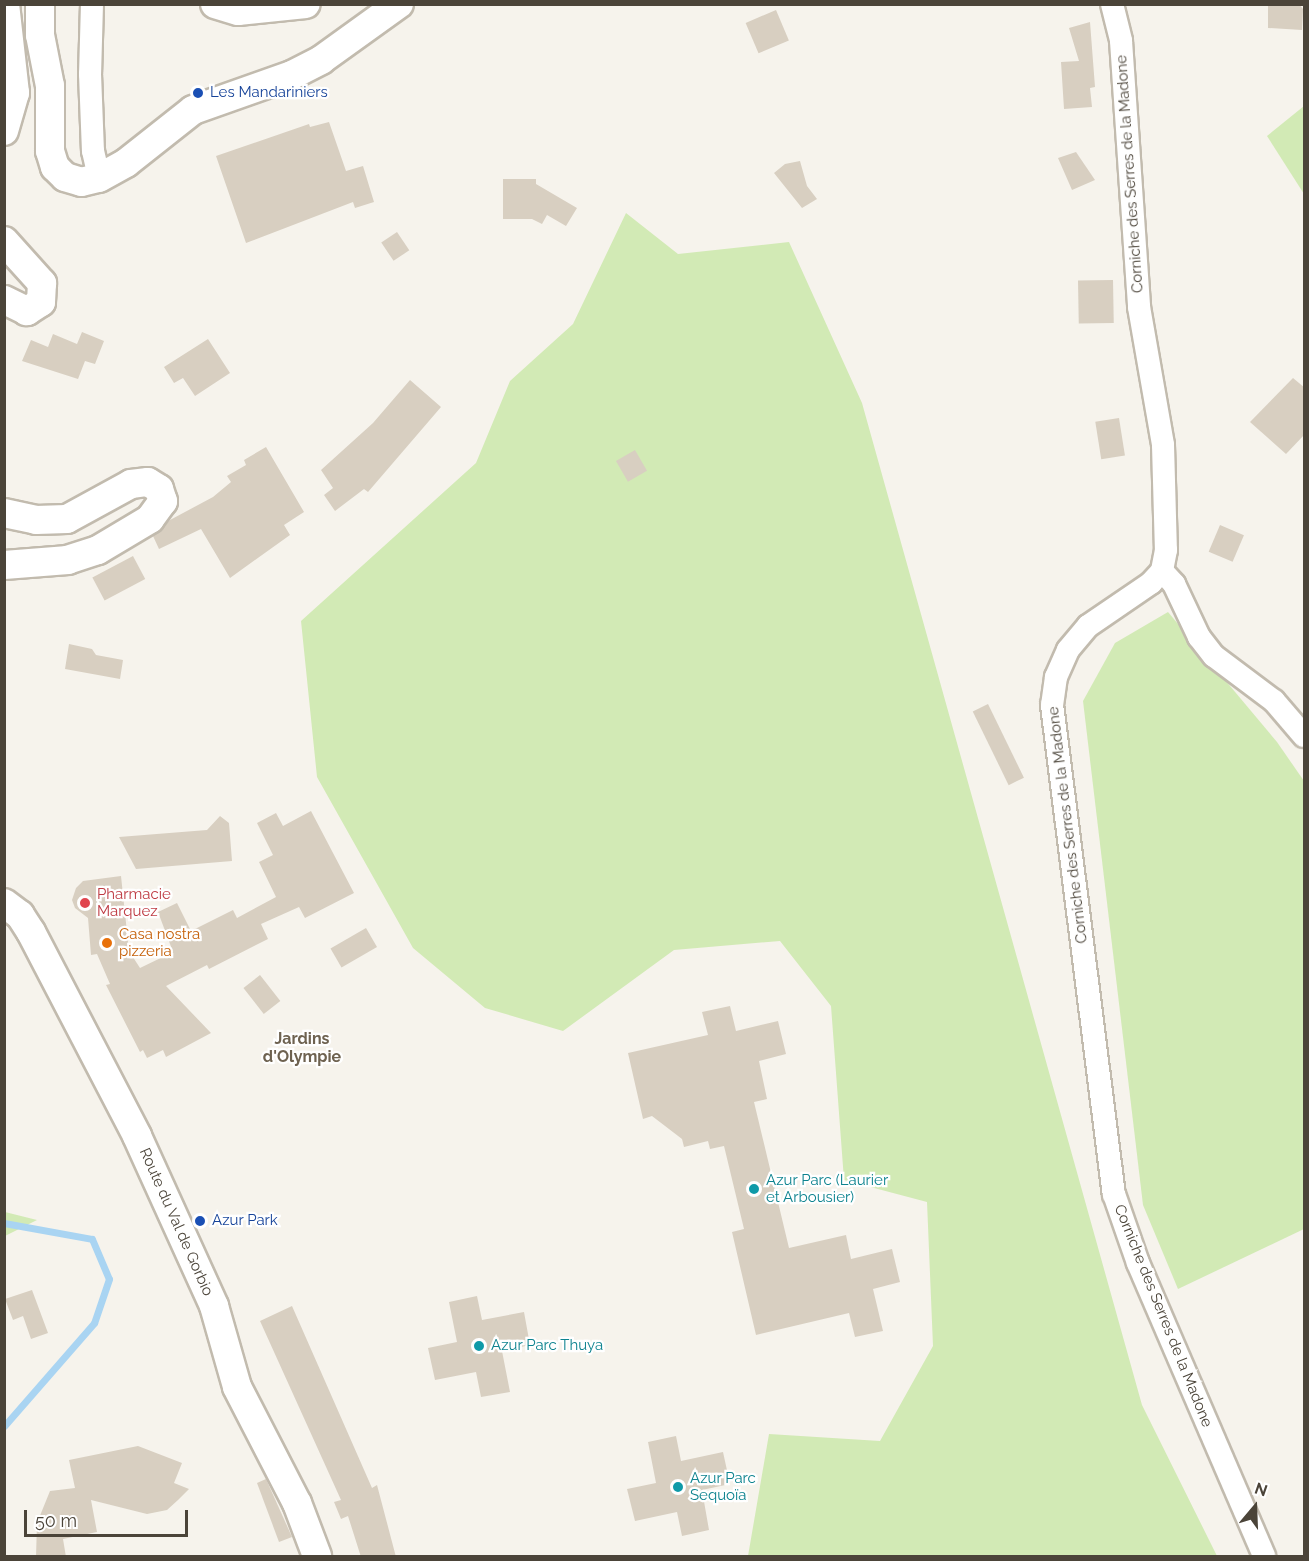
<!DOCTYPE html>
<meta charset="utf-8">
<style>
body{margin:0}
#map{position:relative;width:1309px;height:1561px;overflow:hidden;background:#f6f3ec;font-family:Raleway,sans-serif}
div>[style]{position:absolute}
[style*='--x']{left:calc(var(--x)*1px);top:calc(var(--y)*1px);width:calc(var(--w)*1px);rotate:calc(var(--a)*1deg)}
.green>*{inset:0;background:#d2eab5}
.stream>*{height:7px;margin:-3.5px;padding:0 3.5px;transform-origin:3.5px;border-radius:3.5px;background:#a9d4f2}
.building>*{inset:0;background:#d8cfc1;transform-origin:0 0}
.roads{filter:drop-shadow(2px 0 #c2bbae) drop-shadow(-2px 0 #c2bbae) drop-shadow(0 2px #c2bbae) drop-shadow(0 -2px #c2bbae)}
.minor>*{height:22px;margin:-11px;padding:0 11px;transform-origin:11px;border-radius:11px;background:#fff}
.tertiary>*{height:28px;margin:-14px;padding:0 14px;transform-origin:14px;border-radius:14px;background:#fff}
.dots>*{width:16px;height:16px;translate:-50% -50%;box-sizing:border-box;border:3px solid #fff;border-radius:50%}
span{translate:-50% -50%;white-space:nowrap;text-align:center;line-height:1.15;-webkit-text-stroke:4.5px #fff;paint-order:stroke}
.transit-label{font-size:15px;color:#164399}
.left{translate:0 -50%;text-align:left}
.street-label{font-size:15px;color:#4b4439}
.health-label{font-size:15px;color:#be3a42}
.food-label{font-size:15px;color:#c56008}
.culture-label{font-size:15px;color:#0d838f}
.neighbourhood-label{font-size:16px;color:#6e6250;font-weight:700}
.frame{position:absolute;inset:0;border:6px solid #4b4439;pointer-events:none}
.north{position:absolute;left:1225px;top:1477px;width:60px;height:60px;-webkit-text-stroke:4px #fff;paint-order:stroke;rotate:19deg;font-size:16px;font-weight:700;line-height:24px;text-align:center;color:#4b4439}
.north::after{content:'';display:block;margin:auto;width:21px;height:27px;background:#4b4439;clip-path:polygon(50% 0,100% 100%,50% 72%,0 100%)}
.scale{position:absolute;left:24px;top:1510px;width:164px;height:27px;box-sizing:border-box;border:3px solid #4b4439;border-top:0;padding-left:8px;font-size:18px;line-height:21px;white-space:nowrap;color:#4b4439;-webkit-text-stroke:4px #fff;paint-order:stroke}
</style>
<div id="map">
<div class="green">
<i style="clip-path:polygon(1304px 106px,1304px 194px,1267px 136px)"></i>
<i style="clip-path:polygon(626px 213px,678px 254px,789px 242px,862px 403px,1142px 1405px,1217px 1556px,748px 1556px,769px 1434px,880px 1441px,933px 1346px,927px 1202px,844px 1180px,831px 1006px,780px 941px,674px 950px,563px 1031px,485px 1008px,413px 948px,317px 777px,301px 621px,476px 463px,510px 381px,573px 324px)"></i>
<i style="clip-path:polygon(1168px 612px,1277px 742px,1304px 781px,1304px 1229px,1178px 1289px,1143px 1205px,1083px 701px,1115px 643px)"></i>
<i style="clip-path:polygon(5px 1212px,37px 1220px,5px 1236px)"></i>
</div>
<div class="stream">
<i style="--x:4;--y:1223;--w:89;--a:10.3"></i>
<i style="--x:92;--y:1239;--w:43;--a:67"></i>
<i style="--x:109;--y:1279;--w:46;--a:108.8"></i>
<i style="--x:94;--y:1323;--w:137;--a:131.1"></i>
</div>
<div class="building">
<i style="clip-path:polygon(1268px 4px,1299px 4px,1303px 9px,1302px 30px,1268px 28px)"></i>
<i style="left:776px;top:10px;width:33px;height:33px;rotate:67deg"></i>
<i style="clip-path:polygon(1090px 22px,1095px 87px,1090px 88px,1092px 107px,1064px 109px,1061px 62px,1079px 61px,1069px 28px)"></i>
<i style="clip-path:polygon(329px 122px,346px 171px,363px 166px,374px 202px,355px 208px,353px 202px,246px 243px,216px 156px,309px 124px,310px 127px)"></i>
<i style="clip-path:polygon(1076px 152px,1095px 180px,1072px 190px,1058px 158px)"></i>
<i style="clip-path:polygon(800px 161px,807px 186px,817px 199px,802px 208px,774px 173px,785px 164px)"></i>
<i style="clip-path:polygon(503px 179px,536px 179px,536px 184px,577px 208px,566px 226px,547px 215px,542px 224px,532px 219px,503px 219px)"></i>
<i style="left:397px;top:232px;width:22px;height:19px;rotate:56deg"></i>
<i style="left:1113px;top:280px;width:43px;height:35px;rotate:89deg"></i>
<i style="clip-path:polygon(82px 332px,104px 341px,95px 364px,85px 361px,78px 379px,22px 361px,31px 340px,48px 347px,53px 334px,77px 344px)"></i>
<i style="clip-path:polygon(208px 339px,230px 373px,195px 396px,183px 378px,174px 383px,164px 367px)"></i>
<i style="clip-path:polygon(1293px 378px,1305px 388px,1305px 434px,1286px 454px,1250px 422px)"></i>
<i style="clip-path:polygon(410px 380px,441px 407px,368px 492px,364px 489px,335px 511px,324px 495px,333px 488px,321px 470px,373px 423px)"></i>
<i style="left:1119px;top:418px;width:38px;height:24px;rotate:81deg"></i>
<i style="clip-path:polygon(266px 447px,304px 512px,284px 525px,290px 535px,230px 578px,201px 529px,159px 549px,153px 536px,170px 520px,213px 497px,231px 482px,227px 476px,246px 465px,244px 460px)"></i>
<i style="left:635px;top:450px;width:24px;height:22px;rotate:60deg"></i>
<i style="left:1220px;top:525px;width:26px;height:29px;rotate:23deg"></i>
<i style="left:133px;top:556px;width:26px;height:46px;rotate:62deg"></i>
<i style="clip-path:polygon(69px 644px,92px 649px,96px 655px,123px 660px,120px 679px,65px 669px)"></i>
<i style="left:988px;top:704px;width:82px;height:17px;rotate:64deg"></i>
<i style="clip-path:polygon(311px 811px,354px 893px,305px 918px,299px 907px,261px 924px,268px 939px,209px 969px,207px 965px,166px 986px,211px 1033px,166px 1057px,163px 1050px,147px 1058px,143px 1050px,140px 1052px,106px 985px,110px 984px,97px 954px,91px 955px,88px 918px,75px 908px,72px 900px,76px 888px,83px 881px,121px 876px,129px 951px,140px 968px,173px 952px,158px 912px,177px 903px,191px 931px,233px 910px,237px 918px,276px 897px,259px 862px,273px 855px,257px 823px,276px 813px,283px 826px)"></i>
<i style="clip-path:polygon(220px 816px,229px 823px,232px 861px,136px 869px,119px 837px,207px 830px)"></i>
<i style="left:366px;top:928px;width:22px;height:41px;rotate:60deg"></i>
<i style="left:260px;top:975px;width:33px;height:21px;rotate:52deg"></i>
<i style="clip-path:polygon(730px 1006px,736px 1031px,778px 1021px,786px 1054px,759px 1061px,767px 1099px,754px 1102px,789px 1248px,846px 1235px,851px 1259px,892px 1249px,900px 1282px,873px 1289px,883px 1331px,855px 1337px,849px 1313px,756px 1335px,732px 1232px,744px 1229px,724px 1146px,710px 1149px,708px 1141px,684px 1147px,682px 1139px,652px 1116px,643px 1119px,628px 1053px,708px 1035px,702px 1012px)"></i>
<i style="clip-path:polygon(32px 1290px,48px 1333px,31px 1339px,23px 1316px,13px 1320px,5px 1299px)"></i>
<i style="clip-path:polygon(477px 1296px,482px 1320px,524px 1312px,530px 1345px,502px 1351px,510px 1392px,481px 1397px,476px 1372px,435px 1380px,428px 1348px,457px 1342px,449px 1302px)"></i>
<i style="clip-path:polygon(292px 1306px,372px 1488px,377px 1485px,396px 1557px,361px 1557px,348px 1516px,341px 1519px,334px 1502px,341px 1500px,260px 1321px)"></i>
<i style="clip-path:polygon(676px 1436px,681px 1461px,723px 1452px,730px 1484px,702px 1490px,709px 1530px,682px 1536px,677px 1512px,635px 1521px,627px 1489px,656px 1483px,648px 1442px)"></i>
<i style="clip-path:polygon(138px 1446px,182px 1463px,174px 1483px,189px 1489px,178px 1500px,167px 1510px,147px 1514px,91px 1500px,97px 1532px,63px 1539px,66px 1557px,36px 1557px,37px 1523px,50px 1491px,75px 1488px,69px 1460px)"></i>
<i style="clip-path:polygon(266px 1479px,292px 1537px,279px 1542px,257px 1483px)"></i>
</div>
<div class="roads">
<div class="minor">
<i style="--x:92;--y:4;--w:70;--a:91.6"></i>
<i style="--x:90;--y:74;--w:77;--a:87.8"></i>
<i style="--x:93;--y:151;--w:28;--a:77"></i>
<i style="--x:1112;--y:4;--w:38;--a:76"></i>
<i style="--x:1121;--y:41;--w:267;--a:86.1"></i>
<i style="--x:1139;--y:307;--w:140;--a:80.1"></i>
<i style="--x:1163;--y:445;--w:105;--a:88.4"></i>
<i style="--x:1166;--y:550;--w:21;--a:101"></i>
<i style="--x:1162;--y:571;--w:16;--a:133"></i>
<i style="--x:1151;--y:583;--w:76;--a:145.7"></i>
<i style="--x:1088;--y:626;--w:31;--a:130"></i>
<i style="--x:1068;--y:650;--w:30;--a:114"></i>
<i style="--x:1056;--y:677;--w:28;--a:98"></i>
<i style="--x:1052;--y:705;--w:493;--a:82.8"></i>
<i style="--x:1114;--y:1194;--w:73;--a:70.8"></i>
<i style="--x:1138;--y:1263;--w:319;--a:66.7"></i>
<i style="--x:1162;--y:571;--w:18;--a:47"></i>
<i style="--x:1174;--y:584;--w:59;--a:64.7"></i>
<i style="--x:1199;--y:637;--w:24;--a:52"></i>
<i style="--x:1214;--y:656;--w:75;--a:36.9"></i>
<i style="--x:1274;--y:701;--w:46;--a:49.4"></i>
</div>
<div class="tertiary">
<i style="--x:40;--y:4;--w:31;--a:90"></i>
<i style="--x:40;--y:35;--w:52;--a:78.9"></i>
<i style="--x:50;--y:86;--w:65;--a:90"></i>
<i style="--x:50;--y:151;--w:17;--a:73"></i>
<i style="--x:55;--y:167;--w:14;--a:45"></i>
<i style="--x:65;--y:177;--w:17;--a:17"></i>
<i style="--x:81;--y:182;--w:18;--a:-13"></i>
<i style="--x:99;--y:178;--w:31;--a:-29"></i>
<i style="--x:126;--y:163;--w:85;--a:-38.3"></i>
<i style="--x:193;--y:110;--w:105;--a:-19.5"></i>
<i style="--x:292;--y:75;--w:33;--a:-27"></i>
<i style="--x:321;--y:60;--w:96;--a:-35.7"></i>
<i style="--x:215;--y:4;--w:24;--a:17"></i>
<i style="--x:238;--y:11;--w:68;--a:-5.9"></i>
<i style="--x:4;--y:131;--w:40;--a:-74"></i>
<i style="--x:15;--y:93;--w:90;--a:-96.4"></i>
<i style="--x:4;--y:241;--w:57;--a:47.9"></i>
<i style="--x:42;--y:283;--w:19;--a:93"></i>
<i style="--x:41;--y:302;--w:17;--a:147"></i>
<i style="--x:27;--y:311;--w:25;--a:-154"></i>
<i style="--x:4;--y:513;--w:33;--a:12"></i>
<i style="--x:36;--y:520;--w:31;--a:-2"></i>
<i style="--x:67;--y:519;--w:73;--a:-28.7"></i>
<i style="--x:131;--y:484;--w:17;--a:-7"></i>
<i style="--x:148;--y:482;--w:13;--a:32"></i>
<i style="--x:159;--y:489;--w:13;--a:72"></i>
<i style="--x:163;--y:501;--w:22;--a:126"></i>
<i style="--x:150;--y:519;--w:61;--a:149.2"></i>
<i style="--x:98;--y:550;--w:32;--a:162"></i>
<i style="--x:68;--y:560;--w:64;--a:175.5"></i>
<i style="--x:4;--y:903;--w:20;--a:37"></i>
<i style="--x:20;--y:915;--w:20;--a:57"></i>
<i style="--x:31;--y:932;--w:230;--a:62.5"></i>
<i style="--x:137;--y:1136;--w:187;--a:65.6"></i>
<i style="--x:214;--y:1306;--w:84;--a:74.1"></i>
<i style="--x:237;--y:1387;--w:131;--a:62.7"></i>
<i style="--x:297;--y:1503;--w:57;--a:69.3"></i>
</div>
</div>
<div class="dots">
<i style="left:198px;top:93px;background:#1a4fb4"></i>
<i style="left:85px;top:903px;background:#e0444e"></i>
<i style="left:107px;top:943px;background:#e8710a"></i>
<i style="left:754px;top:1189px;background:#0f9aa8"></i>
<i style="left:200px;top:1221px;background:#1a4fb4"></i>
<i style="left:479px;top:1346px;background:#0f9aa8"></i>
<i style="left:678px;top:1487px;background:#0f9aa8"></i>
</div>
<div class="transit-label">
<span class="left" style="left:210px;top:93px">Les Mandariniers</span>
<span class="left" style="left:212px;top:1221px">Azur Park</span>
</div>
<div class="street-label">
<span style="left:1130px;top:174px;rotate:-94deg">Corniche des Serres de la Madone</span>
<span style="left:1068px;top:825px;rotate:-97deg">Corniche des Serres de la Madone</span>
<span style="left:176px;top:1222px;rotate:66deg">Route du Val de Gorbio</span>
<span style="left:1163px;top:1316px;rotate:68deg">Corniche des Serres de la Madone</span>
</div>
<div class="health-label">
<span class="left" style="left:97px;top:903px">Pharmacie<br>Marquez</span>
</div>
<div class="food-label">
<span class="left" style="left:119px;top:943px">Casa nostra<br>pizzeria</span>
</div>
<div class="culture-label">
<span class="left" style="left:766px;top:1189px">Azur Parc (Laurier<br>et Arbousier)</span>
<span class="left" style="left:491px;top:1346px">Azur Parc Thuya</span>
<span class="left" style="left:690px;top:1487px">Azur Parc<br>Sequoïa</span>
</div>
<div class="neighbourhood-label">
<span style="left:302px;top:1048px">Jardins<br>d'Olympie</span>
</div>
<div class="frame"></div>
<div class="north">N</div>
<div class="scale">50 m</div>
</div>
